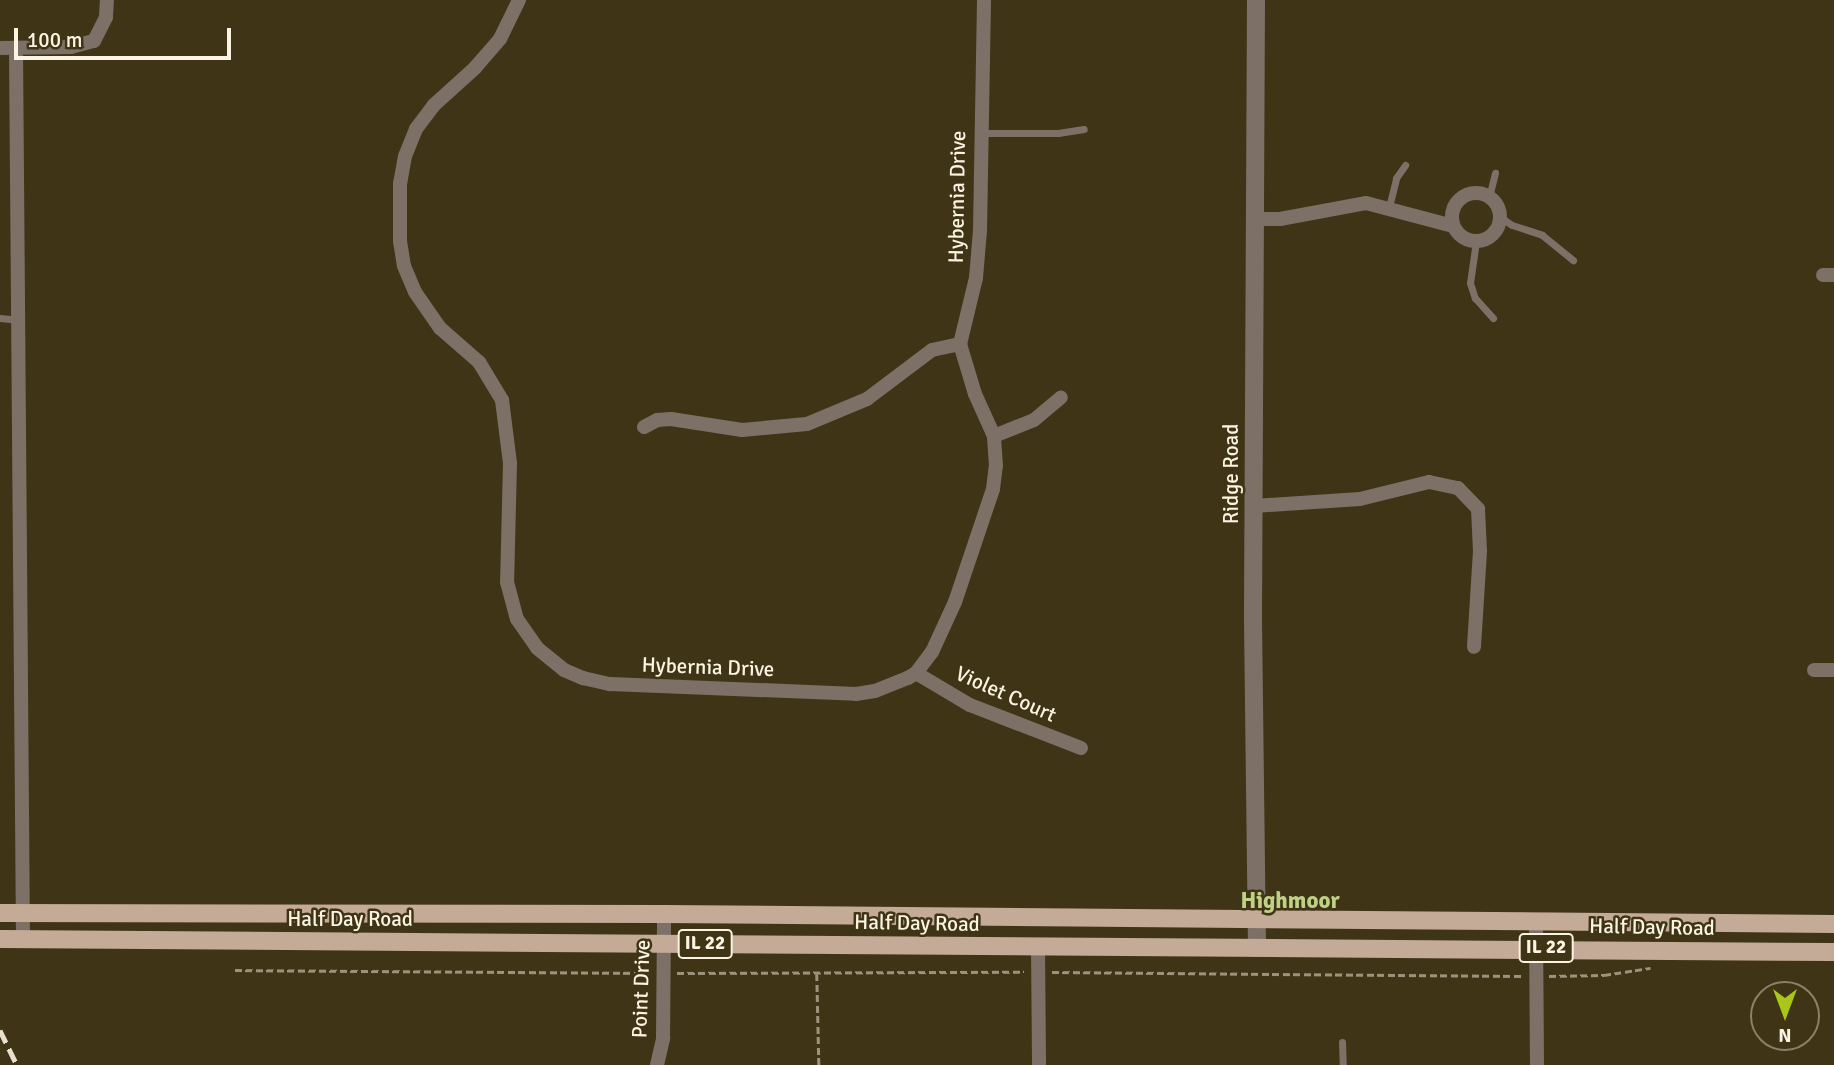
<!DOCTYPE html>
<style>
body{margin:0}
#map{position:relative;width:1834px;height:1065px;overflow:hidden;background:#403417;font-family:Signika,sans-serif}
div>[style]{position:absolute}
[style*='--x']{left:calc(var(--x)*1px);top:calc(var(--y)*1px);width:calc(var(--w)*1px);rotate:calc(var(--a)*1deg)}
.path>*{height:2.5px;margin-top:-1.25px;transform-origin:0;background:repeating-linear-gradient(90deg,#9c937c 0 7px,transparent 0 10.5px)}
.service>*{height:7px;margin:-3.5px;padding:0 3.5px;transform-origin:3.5px;border-radius:3.5px;background:#7d7167}
.minor>*{height:14px;margin:-7px;padding:0 7px;transform-origin:7px;border-radius:7px;background:#7d7167}
.minor>.ring{margin:-7px;padding:0;box-sizing:content-box;background:none;border:14px solid #7d7167;border-radius:50%}
.tertiary>*{height:18px;margin:-9px;padding:0 9px;transform-origin:9px;border-radius:9px;background:#7d7167}
.primary>*{height:18px;margin:-9px;padding:0 9px;transform-origin:9px;border-radius:9px;background:#c3ab97}
.rail>*{height:4.5px;margin-top:-2.25px;transform-origin:0;background:repeating-linear-gradient(90deg,#e8e0ce 0 14px,transparent 0 21px)}
span{translate:-50% -50%;white-space:nowrap;text-align:center;line-height:1.15;-webkit-text-stroke:5px #403417;paint-order:stroke}
.shield-label span{padding:2px 5px;background:#403417;border:2px solid;border-radius:5px;-webkit-text-stroke-width:0}
.shield-label{font-size:19px;color:#fbf4e3;font-weight:700}
.street-label{font-size:21px;color:#fbf4e3}
.neighbourhood-label{font-size:23px;color:#bfd187;font-weight:700}
.north{position:absolute;left:1750px;top:981px;width:70px;height:70px;box-sizing:border-box;background:#403417;border:2px solid #8b8169;border-radius:50%;rotate:180deg;font-size:19px;font-weight:700;line-height:28px;text-align:center;color:#fbf4e3}
.north::after{content:'';display:block;margin:auto;width:24px;height:32px;background:#aac719;clip-path:polygon(50% 0,100% 100%,50% 72%,0 100%)}
.scale{position:absolute;left:14px;top:28px;width:217px;height:32px;box-sizing:border-box;border:4px solid #fbf4e3;border-top:0;padding-left:9px;font-size:21px;line-height:24px;white-space:nowrap;color:#fbf4e3;-webkit-text-stroke:5px #403417;paint-order:stroke}
</style>
<div id="map">
<div class="path">
<i style="--x:235;--y:970;--w:414;--a:0.4"></i>
<i style="--x:1052;--y:972;--w:472;--a:0.5"></i>
<i style="--x:677;--y:973;--w:347;--a:-0.2"></i>
<i style="--x:817;--y:974;--w:91;--a:88.7"></i>
<i style="--x:1549;--y:976;--w:55;--a:-1"></i>
<i style="--x:1604;--y:975;--w:47;--a:-8.7"></i>
</div>
<div class="service">
<i style="--x:980;--y:133;--w:78;--a:0"></i>
<i style="--x:1058;--y:133;--w:26;--a:-9"></i>
<i style="--x:1489;--y:197;--w:25;--a:-76"></i>
<i style="--x:1389;--y:207;--w:30;--a:-76"></i>
<i style="--x:1396;--y:178;--w:16;--a:-55"></i>
<i style="--x:1500;--y:217;--w:14;--a:34"></i>
<i style="--x:1512;--y:225;--w:32;--a:18"></i>
<i style="--x:1542;--y:235;--w:40;--a:39"></i>
<i style="--x:1476;--y:241;--w:42;--a:98.1"></i>
<i style="--x:1470;--y:283;--w:16;--a:72"></i>
<i style="--x:1475;--y:298;--w:27;--a:48"></i>
<i style="--x:0;--y:318;--w:20;--a:6"></i>
<i style="--x:1342;--y:1042;--w:23;--a:88"></i>
</div>
<div class="minor">
<i style="--x:519;--y:0;--w:43;--a:116"></i>
<i style="--x:500;--y:39;--w:37;--a:131"></i>
<i style="--x:476;--y:67;--w:57;--a:137.9"></i>
<i style="--x:434;--y:105;--w:30;--a:127"></i>
<i style="--x:416;--y:129;--w:29;--a:112"></i>
<i style="--x:405;--y:156;--w:27;--a:100"></i>
<i style="--x:400;--y:183;--w:58;--a:90"></i>
<i style="--x:400;--y:241;--w:25;--a:81"></i>
<i style="--x:404;--y:266;--w:28;--a:67"></i>
<i style="--x:415;--y:292;--w:44;--a:55.2"></i>
<i style="--x:440;--y:328;--w:52;--a:41.1"></i>
<i style="--x:479;--y:362;--w:44;--a:58.8"></i>
<i style="--x:502;--y:400;--w:64;--a:82.8"></i>
<i style="--x:510;--y:463;--w:119;--a:91.4"></i>
<i style="--x:507;--y:582;--w:38;--a:75"></i>
<i style="--x:517;--y:619;--w:35;--a:55"></i>
<i style="--x:537;--y:648;--w:35;--a:39"></i>
<i style="--x:564;--y:670;--w:21;--a:23"></i>
<i style="--x:583;--y:678;--w:28;--a:13"></i>
<i style="--x:610;--y:684;--w:246;--a:2.3"></i>
<i style="--x:856;--y:694;--w:19;--a:-9"></i>
<i style="--x:875;--y:691;--w:35;--a:-22"></i>
<i style="--x:908;--y:678;--w:9;--a:-32"></i>
<i style="--x:916;--y:673;--w:26;--a:-53"></i>
<i style="--x:932;--y:652;--w:55;--a:-65.3"></i>
<i style="--x:955;--y:602;--w:119;--a:-71.4"></i>
<i style="--x:993;--y:489;--w:23;--a:-83"></i>
<i style="--x:996;--y:466;--w:30;--a:-94"></i>
<i style="--x:994;--y:436;--w:46;--a:-114.3"></i>
<i style="--x:975;--y:394;--w:52;--a:-106.7"></i>
<i style="--x:960;--y:344;--w:68;--a:-76.4"></i>
<i style="--x:976;--y:278;--w:48;--a:-85.2"></i>
<i style="--x:980;--y:230;--w:230;--a:-89"></i>
<i style="--x:0;--y:48;--w:71;--a:-0.8"></i>
<i style="--x:71;--y:47;--w:24;--a:-15"></i>
<i style="--x:94;--y:41;--w:27;--a:-63"></i>
<i style="--x:106;--y:17;--w:17;--a:-87"></i>
<i style="--x:16;--y:49;--w:890;--a:89.55"></i>
<i class="ring" style="left:1452px;top:193px;width:34px;height:34px"></i>
<i style="--x:1255;--y:219;--w:25;--a:0"></i>
<i style="--x:1280;--y:219;--w:87;--a:-10.5"></i>
<i style="--x:1366;--y:203;--w:90;--a:14.8"></i>
<i style="--x:1823;--y:275;--w:11;--a:0"></i>
<i style="--x:644;--y:427;--w:15;--a:-28"></i>
<i style="--x:657;--y:420;--w:14;--a:-4"></i>
<i style="--x:671;--y:419;--w:72;--a:8.8"></i>
<i style="--x:742;--y:430;--w:65;--a:-5.3"></i>
<i style="--x:807;--y:424;--w:65;--a:-22.6"></i>
<i style="--x:867;--y:399;--w:81;--a:-37"></i>
<i style="--x:932;--y:350;--w:29;--a:-12"></i>
<i style="--x:994;--y:436;--w:43;--a:-21.8"></i>
<i style="--x:1034;--y:420;--w:35;--a:-40"></i>
<i style="--x:1254;--y:506;--w:106;--a:-3.8"></i>
<i style="--x:1360;--y:499;--w:71;--a:-13.8"></i>
<i style="--x:1429;--y:482;--w:30;--a:12"></i>
<i style="--x:1458;--y:488;--w:29;--a:46"></i>
<i style="--x:1478;--y:509;--w:42;--a:87.3"></i>
<i style="--x:1480;--y:551;--w:96;--a:93.6"></i>
<i style="--x:1814;--y:670;--w:20;--a:0"></i>
<i style="--x:916;--y:673;--w:63;--a:30.7"></i>
<i style="--x:970;--y:705;--w:119;--a:21.2"></i>
<i style="--x:1536;--y:922;--w:143;--a:89.6"></i>
<i style="--x:1038;--y:947;--w:118;--a:89.5"></i>
<i style="--x:657;--y:1065;--w:28;--a:-77"></i>
<i style="--x:663;--y:1038;--w:124;--a:-89.5"></i>
</div>
<div class="tertiary">
<i style="--x:1256;--y:0;--w:621;--a:90.28"></i>
<i style="--x:1253;--y:621;--w:327;--a:89.3"></i>
</div>
<div class="primary">
<i style="--x:0;--y:913;--w:664;--a:0.09"></i>
<i style="--x:664;--y:914;--w:1170;--a:0.49"></i>
<i style="--x:0;--y:939;--w:1834;--a:0.41"></i>
</div>
<div class="rail">
<i style="--x:0;--y:1030;--w:39;--a:64"></i>
</div>
<div class="shield-label">
<span style="left:705px;top:944px">IL 22</span>
<span style="left:1546px;top:948px">IL 22</span>
</div>
<div class="street-label">
<span style="left:957px;top:197px;rotate:-89deg">Hybernia Drive</span>
<span style="left:1231px;top:474px;rotate:-90deg">Ridge Road</span>
<span style="left:708px;top:667px;rotate:2deg">Hybernia Drive</span>
<span style="left:1006px;top:694px;rotate:24deg">Violet Court</span>
<span style="left:350px;top:919px">Half Day Road</span>
<span style="left:917px;top:923px;rotate:1deg">Half Day Road</span>
<span style="left:1652px;top:927px;rotate:1deg">Half Day Road</span>
<span style="left:641px;top:989px;rotate:-88deg">Point Drive</span>
</div>
<div class="neighbourhood-label">
<span style="left:1290px;top:901px">Highmoor</span>
</div>
<div class="north">N</div>
<div class="scale">100 m</div>
</div>
